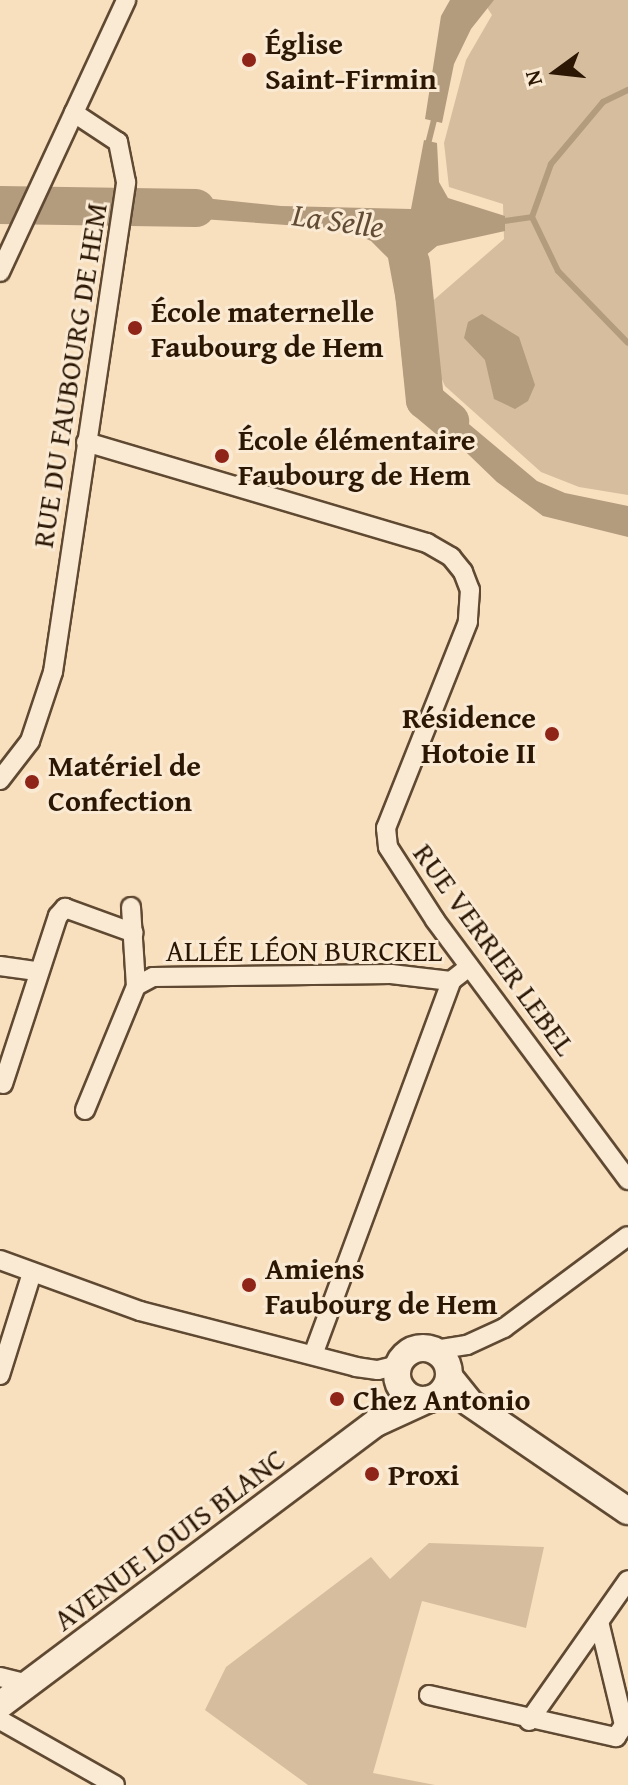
<!DOCTYPE html>
<meta charset="utf-8">
<style>
body{margin:0}
#map{position:relative;width:628px;height:1785px;overflow:hidden;background:#f8dfbd;font-family:"Gentium Book Plus",serif}
div>[style]{position:absolute}
[style*='--x']{left:calc(var(--x)*1px);top:calc(var(--y)*1px);width:calc(var(--w)*1px);rotate:calc(var(--a)*1deg)}
.green>*{inset:0;background:#d5bd9e}
.water>*{inset:0;background:#b39b7e}
.stream>*{height:6px;margin:-3px;padding:0 3px;transform-origin:3px;border-radius:3px;background:#b39b7e}
.river>*{height:38px;margin:-19px;padding:0 19px;transform-origin:19px;border-radius:19px;background:#b39b7e}
.roads{filter:drop-shadow(2px 0 #5f4932) drop-shadow(-2px 0 #5f4932) drop-shadow(0 2px #5f4932) drop-shadow(0 -2px #5f4932)}
.street>*{height:18px;margin:-9px;padding:0 9px;transform-origin:9px;border-radius:9px;background:#faead4}
.secondary>*{height:26px;margin:-13px;padding:0 13px;transform-origin:13px;border-radius:13px;background:#faead4}
.secondary>.ring{margin:-13px;padding:0;box-sizing:content-box;background:none;border:26px solid #faead4;border-radius:50%}
.dots>*{width:22px;height:22px;translate:-50% -50%;box-sizing:border-box;border:4px solid #faead4;border-radius:50%}
span{translate:-50% -50%;white-space:nowrap;text-align:center;line-height:1.15;-webkit-text-stroke:6px #faead4;paint-order:stroke}
.poi-label{font-size:30px;color:#2c1704;font-weight:700}
.left{translate:0 -50%;text-align:left}
.right{translate:-100% -50%;text-align:right}
.street-label{font-size:30px;color:#2c1704}
.water-label{font-size:32px;color:#624c35;font-style:italic}
.north{position:absolute;left:516px;top:32px;width:80px;height:80px;-webkit-text-stroke:6px #faead4;paint-order:stroke;rotate:255deg;font-size:22px;font-weight:700;line-height:32px;text-align:center;color:#2c1704}
.north::after{content:'';display:block;margin:auto;width:28px;height:36px;background:#2c1704;clip-path:polygon(50% 0,100% 100%,50% 72%,0 100%)}
</style>
<div id="map">
<div class="green">
<i style="clip-path:polygon(482px 0,628px 0,628px 495px,579px 487px,541px 472px,445px 386px,431px 356px,428px 305px,504px 239px,503px 204px,449px 187px,444px 143px,466px 60px,492px 15px)"></i>
<i style="clip-path:polygon(429px 1543px,544px 1547px,526px 1628px,422px 1601px,373px 1773px,435px 1785px,308px 1785px,205px 1710px,226px 1667px,371px 1557px,390px 1579px)"></i>
</div>
<div class="water">
<i style="clip-path:polygon(450px 0,494px 0,471px 29px,454px 64px,442px 123px,425px 119px,441px 16px)"></i>
<i style="clip-path:polygon(424px 140px,437px 143px,439px 182px,448px 198px,505px 216px,505px 231px,437px 246px,425px 256px,425px 313px,398px 312px,388px 258px,371px 241px,344px 229px,144px 215px,147px 192px,281px 206px,411px 209px)"></i>
<i style="clip-path:polygon(106px 189px,101px 216px,47px 215px,59px 190px)"></i>
<i style="clip-path:polygon(482px 314px,519px 337px,535px 385px,528px 401px,515px 409px,494px 399px,485px 360px,464px 338px,468px 322px)"></i>
<i style="clip-path:polygon(398px 318px,425px 319px,428px 371px,404px 378px)"></i>
<i style="clip-path:polygon(430px 379px,445px 404px,537px 481px,565px 493px,628px 506px,628px 537px,543px 516px,497px 482px,415px 403px,406px 385px)"></i>
</div>
<div class="stream">
<i style="--x:427;--y:148;--w:33;--a:-76"></i>
<i style="--x:532;--y:217;--w:60;--a:64.3"></i>
<i style="--x:558;--y:271;--w:100;--a:45.8"></i>
<i style="--x:497;--y:222;--w:35;--a:-8"></i>
<i style="--x:532;--y:217;--w:56;--a:-70.3"></i>
<i style="--x:551;--y:164;--w:81;--a:-50"></i>
<i style="--x:603;--y:102;--w:28;--a:-26"></i>
</div>
<div class="river">
<i style="--x:0;--y:205;--w:196;--a:0.9"></i>
<i style="--x:411;--y:263;--w:138;--a:84.2"></i>
<i style="--x:425;--y:400;--w:33;--a:40"></i>
</div>
<div class="roads">
<div class="street">
<i style="--x:0;--y:272;--w:300;--a:-65.1"></i>
<i style="--x:86;--y:442;--w:356;--a:16.5"></i>
<i style="--x:427;--y:543;--w:28;--a:30"></i>
<i style="--x:451;--y:557;--w:19;--a:51"></i>
<i style="--x:463;--y:572;--w:19;--a:69"></i>
<i style="--x:470;--y:590;--w:32;--a:94"></i>
<i style="--x:468;--y:622;--w:222;--a:111.7"></i>
<i style="--x:386;--y:828;--w:19;--a:84"></i>
<i style="--x:388;--y:847;--w:87;--a:57.2"></i>
<i style="--x:435;--y:920;--w:324;--a:53.4"></i>
<i style="--x:0;--y:780;--w:49;--a:-52.4"></i>
<i style="--x:30;--y:741;--w:73;--a:-71.6"></i>
<i style="--x:53;--y:672;--w:495;--a:-81.5"></i>
<i style="--x:126;--y:182;--w:41;--a:-101.3"></i>
<i style="--x:118;--y:142;--w:53;--a:-146.6"></i>
<i style="--x:131;--y:907;--w:79;--a:86.4"></i>
<i style="--x:0;--y:966;--w:37;--a:8"></i>
<i style="--x:3;--y:1084;--w:177;--a:-71.9"></i>
<i style="--x:58;--y:916;--w:11;--a:-49"></i>
<i style="--x:65;--y:908;--w:73;--a:19.9"></i>
<i style="--x:85;--y:1110;--w:134;--a:-67.6"></i>
<i style="--x:136;--y:986;--w:19;--a:-28"></i>
<i style="--x:153;--y:977;--w:238;--a:-0.7"></i>
<i style="--x:391;--y:974;--w:60;--a:6.7"></i>
<i style="--x:451;--y:981;--w:23;--a:-38"></i>
<i style="--x:0;--y:1260;--w:149;--a:20"></i>
<i style="--x:140;--y:1311;--w:223;--a:14.5"></i>
<i style="--x:356;--y:1367;--w:22;--a:8"></i>
<i style="--x:378;--y:1370;--w:21;--a:-14"></i>
<i style="--x:435;--y:1350;--w:32;--a:-9"></i>
<i style="--x:467;--y:1345;--w:41;--a:-24.7"></i>
<i style="--x:504;--y:1328;--w:154;--a:-36.6"></i>
<i style="--x:313;--y:1355;--w:399;--a:-69.7"></i>
<i style="--x:0;--y:1375;--w:107;--a:-72.6"></i>
<i style="--x:0;--y:1677;--w:30;--a:14"></i>
<i style="--x:429;--y:1695;--w:192;--a:12.7"></i>
<i style="--x:616;--y:1737;--w:14;--a:-56"></i>
<i style="--x:624;--y:1725;--w:106;--a:-103.6"></i>
<i style="--x:0;--y:1720;--w:132;--a:29.5"></i>
<i style="--x:529;--y:1721;--w:172;--a:-54.9"></i>
</div>
<div class="secondary">
<i class="ring" style="left:397px;top:1348px;width:26px;height:26px"></i>
<i style="--x:450;--y:1378;--w:32;--a:51"></i>
<i style="--x:470;--y:1403;--w:191;--a:34.4"></i>
<i style="--x:0;--y:1705;--w:470;--a:-36.9"></i>
<i style="--x:376;--y:1423;--w:55;--a:-24.7"></i>
</div>
</div>
<div class="dots">
<i style="left:249px;top:60px;background:#8f2418"></i>
<i style="left:135px;top:328px;background:#8f2418"></i>
<i style="left:222px;top:456px;background:#8f2418"></i>
<i style="left:552px;top:734px;background:#8f2418"></i>
<i style="left:32px;top:782px;background:#8f2418"></i>
<i style="left:249px;top:1285px;background:#8f2418"></i>
<i style="left:337px;top:1399px;background:#8f2418"></i>
<i style="left:372px;top:1474px;background:#8f2418"></i>
</div>
<div class="poi-label">
<span class="left" style="left:265px;top:60px">Église<br>Saint-Firmin</span>
<span class="left" style="left:151px;top:328px">École maternelle<br>Faubourg de Hem</span>
<span class="left" style="left:238px;top:456px">École élémentaire<br>Faubourg de Hem</span>
<span class="right" style="left:536px;top:734px">Résidence<br>Hotoie II</span>
<span class="left" style="left:48px;top:782px">Matériel de<br>Confection</span>
<span class="left" style="left:265px;top:1285px">Amiens<br>Faubourg de Hem</span>
<span class="left" style="left:353px;top:1399px">Chez Antonio</span>
<span class="left" style="left:388px;top:1474px">Proxi</span>
</div>
<div class="street-label">
<span style="left:69px;top:375px;rotate:-81deg">RUE DU FAUBOURG DE HEM</span>
<span style="left:495px;top:949px;rotate:54deg">RUE VERRIER LEBEL</span>
<span style="left:304px;top:950px">ALLÉE LÉON BURCKEL</span>
<span style="left:169px;top:1539px;rotate:-37deg">AVENUE LOUIS BLANC</span>
</div>
<div class="water-label">
<span style="left:338px;top:221px;rotate:8deg">La Selle</span>
</div>
<div class="north">N</div>
</div>
